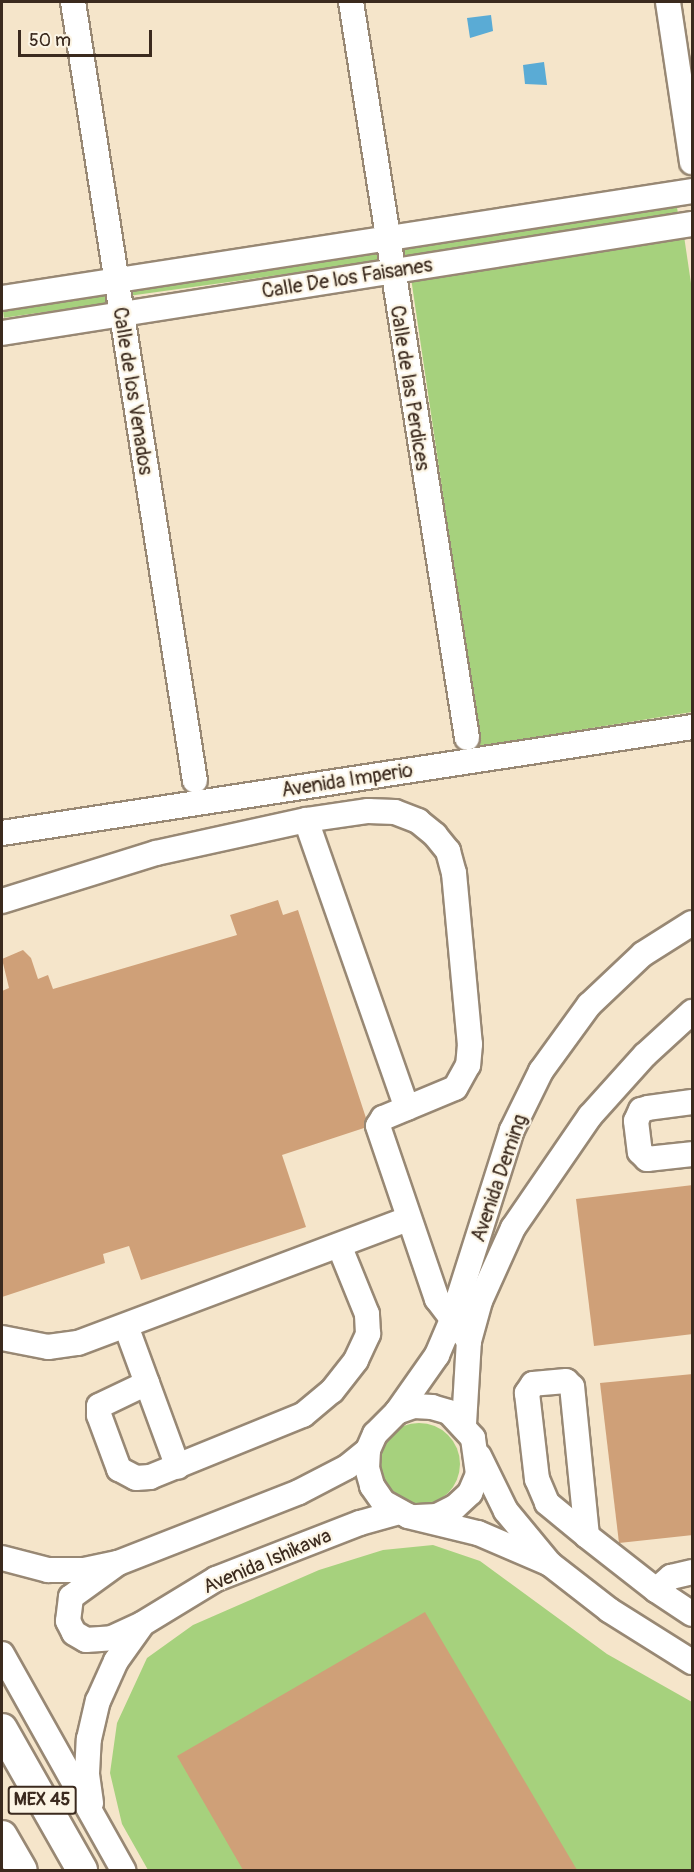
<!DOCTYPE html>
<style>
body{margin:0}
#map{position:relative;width:694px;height:1872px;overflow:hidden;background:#f5e5ca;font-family:Pangolin,sans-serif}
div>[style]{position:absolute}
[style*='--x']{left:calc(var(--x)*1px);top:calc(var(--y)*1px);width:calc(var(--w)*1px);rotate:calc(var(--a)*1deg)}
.green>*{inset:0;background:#a6d17d;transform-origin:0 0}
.round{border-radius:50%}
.water>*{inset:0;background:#5aabd5}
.building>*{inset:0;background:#cfa078}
.roads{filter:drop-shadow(2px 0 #988874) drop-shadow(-2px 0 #988874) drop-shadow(0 2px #988874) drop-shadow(0 -2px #988874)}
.minor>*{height:24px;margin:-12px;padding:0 12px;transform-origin:12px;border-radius:12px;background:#fff}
.major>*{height:30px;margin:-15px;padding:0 15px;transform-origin:15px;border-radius:15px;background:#fff}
span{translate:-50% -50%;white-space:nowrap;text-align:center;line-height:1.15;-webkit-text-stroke:4.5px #fcf5e5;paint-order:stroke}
.shield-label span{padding:2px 4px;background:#fcf5e5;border:2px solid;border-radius:4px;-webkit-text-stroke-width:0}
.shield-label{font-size:18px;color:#3b2a1e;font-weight:700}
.street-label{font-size:20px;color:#3b2a1e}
.frame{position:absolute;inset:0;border:3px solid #3b2a1e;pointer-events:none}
.scale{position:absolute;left:18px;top:30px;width:134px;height:27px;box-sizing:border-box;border:3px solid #3b2a1e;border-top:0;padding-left:8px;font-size:18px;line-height:21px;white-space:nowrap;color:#3b2a1e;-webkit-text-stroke:4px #fcf5e5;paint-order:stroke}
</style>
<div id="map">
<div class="green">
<i style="left:676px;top:201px;width:18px;height:281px;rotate:81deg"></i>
<i style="clip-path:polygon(684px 236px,692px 290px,692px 712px,480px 746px,411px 278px)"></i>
<i style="left:377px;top:247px;width:14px;height:255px;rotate:82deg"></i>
<i style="left:108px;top:289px;width:14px;height:107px;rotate:82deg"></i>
<i class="round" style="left:378px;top:1423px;width:82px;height:82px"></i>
<i style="clip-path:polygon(433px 1545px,480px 1561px,607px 1654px,692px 1702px,692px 1870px,148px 1870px,122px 1824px,110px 1773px,117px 1723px,147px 1658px,193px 1625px,319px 1570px,383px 1550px)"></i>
</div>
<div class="water">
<i style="clip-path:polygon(491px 15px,493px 31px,470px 38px,467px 18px)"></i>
<i style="clip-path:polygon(544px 62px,547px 85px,525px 84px,523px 65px)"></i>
</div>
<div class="building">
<i style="clip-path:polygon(278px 900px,283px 915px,298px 910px,366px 1118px,364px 1128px,282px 1155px,306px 1227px,141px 1280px,129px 1246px,103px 1254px,105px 1263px,2px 1297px,2px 991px,9px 988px,2px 959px,23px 950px,31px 958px,38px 979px,48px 975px,53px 989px,237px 935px,230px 915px)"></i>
<i style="clip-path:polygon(693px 1185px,693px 1334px,594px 1346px,576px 1199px)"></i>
<i style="clip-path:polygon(693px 1374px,693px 1535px,619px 1543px,600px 1383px)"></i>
<i style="clip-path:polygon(425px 1612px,577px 1870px,243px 1870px,177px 1756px)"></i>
</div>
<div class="roads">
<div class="minor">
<i style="--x:73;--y:2;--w:788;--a:81.1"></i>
<i style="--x:351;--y:2;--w:745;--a:81.04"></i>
<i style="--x:668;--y:2;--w:162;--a:81.5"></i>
<i style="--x:2;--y:298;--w:698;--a:-8.81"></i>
<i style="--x:2;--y:333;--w:699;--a:-8.98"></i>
<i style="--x:306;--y:820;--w:305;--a:70.7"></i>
<i style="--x:2;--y:833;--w:698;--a:-8.73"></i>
<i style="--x:2;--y:901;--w:161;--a:-17.3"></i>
<i style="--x:156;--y:853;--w:154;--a:-12.4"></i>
<i style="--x:306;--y:820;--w:63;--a:-8.3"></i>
<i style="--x:368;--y:811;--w:27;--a:2"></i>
<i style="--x:395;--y:812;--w:25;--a:21"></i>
<i style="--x:418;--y:821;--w:22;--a:39"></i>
<i style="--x:435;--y:835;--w:21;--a:51"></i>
<i style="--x:448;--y:851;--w:23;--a:75"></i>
<i style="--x:454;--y:873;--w:172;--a:84.7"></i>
<i style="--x:470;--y:1044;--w:21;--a:95"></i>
<i style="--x:468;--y:1065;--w:26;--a:119"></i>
<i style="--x:455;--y:1088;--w:78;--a:157.4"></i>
<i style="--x:383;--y:1118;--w:9;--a:122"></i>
<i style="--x:378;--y:1126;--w:183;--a:71.2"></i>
<i style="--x:437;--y:1299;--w:53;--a:52.7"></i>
<i style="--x:692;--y:1102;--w:44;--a:172.2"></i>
<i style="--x:648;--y:1108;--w:7;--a:164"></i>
<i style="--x:641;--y:1110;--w:12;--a:114"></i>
<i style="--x:636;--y:1121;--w:31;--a:83"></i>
<i style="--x:640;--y:1152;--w:10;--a:45"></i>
<i style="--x:647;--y:1159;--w:45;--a:-6.3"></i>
<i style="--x:126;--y:1326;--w:150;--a:69.8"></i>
<i style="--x:2;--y:1338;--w:47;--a:11.1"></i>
<i style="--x:48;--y:1347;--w:30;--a:-8"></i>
<i style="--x:78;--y:1343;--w:353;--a:-20.6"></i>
<i style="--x:147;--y:1383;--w:53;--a:154.4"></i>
<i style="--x:99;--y:1406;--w:9;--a:90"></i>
<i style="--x:99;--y:1415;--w:58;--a:69.7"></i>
<i style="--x:119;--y:1469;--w:19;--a:28"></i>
<i style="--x:136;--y:1478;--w:14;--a:-4"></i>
<i style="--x:150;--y:1477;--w:165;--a:-22.1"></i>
<i style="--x:303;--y:1415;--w:38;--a:-40"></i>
<i style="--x:332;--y:1391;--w:39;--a:-52"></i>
<i style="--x:356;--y:1360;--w:29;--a:-65"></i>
<i style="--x:368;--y:1334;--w:20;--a:-93"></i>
<i style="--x:367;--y:1314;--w:74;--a:-112.1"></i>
<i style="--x:397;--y:1412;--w:70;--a:-54.9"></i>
<i style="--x:437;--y:1355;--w:36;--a:-67"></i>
<i style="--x:451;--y:1322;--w:201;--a:-72.4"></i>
<i style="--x:512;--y:1130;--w:66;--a:-63.8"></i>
<i style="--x:541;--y:1071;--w:82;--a:-54"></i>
<i style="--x:589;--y:1005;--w:74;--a:-43.4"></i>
<i style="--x:643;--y:954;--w:58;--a:-32.3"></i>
<i style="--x:464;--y:1424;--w:83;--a:-86.6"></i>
<i style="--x:469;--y:1341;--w:41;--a:-74.6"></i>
<i style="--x:480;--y:1301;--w:80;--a:-65.7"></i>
<i style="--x:513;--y:1228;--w:136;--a:-55.5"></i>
<i style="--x:590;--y:1116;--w:82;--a:-48"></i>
<i style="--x:645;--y:1055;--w:64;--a:-42.5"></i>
<i style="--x:479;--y:1456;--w:61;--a:63.9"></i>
<i style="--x:506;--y:1511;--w:69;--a:50.3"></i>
<i style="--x:550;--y:1564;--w:75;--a:37.9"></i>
<i style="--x:609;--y:1610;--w:98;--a:32.1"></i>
<i style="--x:417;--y:1517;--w:20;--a:-3"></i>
<i style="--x:437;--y:1516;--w:20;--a:-27"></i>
<i style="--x:455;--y:1507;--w:21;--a:-43"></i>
<i style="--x:470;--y:1493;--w:21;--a:-67"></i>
<i style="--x:478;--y:1474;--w:36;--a:-98"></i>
<i style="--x:473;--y:1438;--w:35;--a:-133"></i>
<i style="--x:449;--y:1412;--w:18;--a:-164"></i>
<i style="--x:432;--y:1407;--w:18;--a:-177"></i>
<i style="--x:414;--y:1406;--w:18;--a:161"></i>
<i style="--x:397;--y:1412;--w:31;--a:135"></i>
<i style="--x:375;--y:1434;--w:17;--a:114"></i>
<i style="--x:368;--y:1450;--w:18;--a:93"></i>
<i style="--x:367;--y:1468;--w:19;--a:74"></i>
<i style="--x:372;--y:1486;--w:19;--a:55"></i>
<i style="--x:383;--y:1502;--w:29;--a:29"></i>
<i style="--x:408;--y:1516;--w:72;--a:13.7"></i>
<i style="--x:478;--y:1533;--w:78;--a:23.3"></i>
<i style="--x:587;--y:1536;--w:150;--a:-95.7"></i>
<i style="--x:572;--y:1387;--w:8;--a:-135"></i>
<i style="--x:566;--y:1381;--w:33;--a:175"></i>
<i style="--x:533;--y:1384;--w:11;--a:124"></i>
<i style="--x:527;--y:1393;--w:87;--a:83.4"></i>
<i style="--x:537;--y:1479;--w:26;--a:67"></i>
<i style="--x:547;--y:1503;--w:52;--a:39.5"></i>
<i style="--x:587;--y:1536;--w:88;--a:38"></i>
<i style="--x:656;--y:1590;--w:43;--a:33.7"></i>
<i style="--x:2;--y:1558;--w:48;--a:14.6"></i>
<i style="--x:48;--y:1570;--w:36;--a:0"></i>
<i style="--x:84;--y:1570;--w:35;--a:-12"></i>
<i style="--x:118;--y:1563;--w:194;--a:-21.4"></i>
<i style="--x:299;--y:1492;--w:54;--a:-27.5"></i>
<i style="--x:347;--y:1467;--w:27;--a:-39"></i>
<i style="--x:118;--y:1563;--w:58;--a:144.1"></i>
<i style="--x:71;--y:1597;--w:24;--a:97"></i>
<i style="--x:68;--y:1621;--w:13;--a:63"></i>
<i style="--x:74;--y:1633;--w:14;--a:30"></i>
<i style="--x:86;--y:1640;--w:26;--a:-4"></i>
<i style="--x:112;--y:1638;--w:33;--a:-25"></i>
<i style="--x:142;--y:1624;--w:87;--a:-31.3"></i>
<i style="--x:216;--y:1579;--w:155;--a:-21.3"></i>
<i style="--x:360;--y:1523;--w:41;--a:-15.8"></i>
<i style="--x:656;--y:1590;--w:20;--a:-41"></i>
<i style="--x:671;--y:1577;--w:22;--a:-13"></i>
<i style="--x:2;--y:1654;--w:248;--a:60.7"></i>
<i style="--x:91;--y:1803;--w:30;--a:-98"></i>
<i style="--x:87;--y:1773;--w:34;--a:-87"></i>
<i style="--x:89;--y:1739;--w:39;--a:-77"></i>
<i style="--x:98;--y:1701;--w:44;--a:-65.8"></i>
<i style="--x:116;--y:1661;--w:43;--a:-54.5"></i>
</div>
<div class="major">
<i style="--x:2;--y:1729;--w:162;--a:60.4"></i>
<i style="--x:2;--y:1836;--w:39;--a:60"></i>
</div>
</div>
<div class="shield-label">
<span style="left:42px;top:1800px">MEX 45</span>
</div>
<div class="street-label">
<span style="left:347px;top:278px;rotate:-9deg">Calle De los Faisanes</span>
<span style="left:410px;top:388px;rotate:81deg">Calle de las Perdices</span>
<span style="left:133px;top:391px;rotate:81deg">Calle de los Venados</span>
<span style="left:347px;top:780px;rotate:-9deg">Avenida Imperio</span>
<span style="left:499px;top:1178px;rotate:-71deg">Avenida Deming</span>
<span style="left:267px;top:1561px;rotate:-23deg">Avenida Ishikawa</span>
</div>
<div class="frame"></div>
<div class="scale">50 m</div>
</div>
